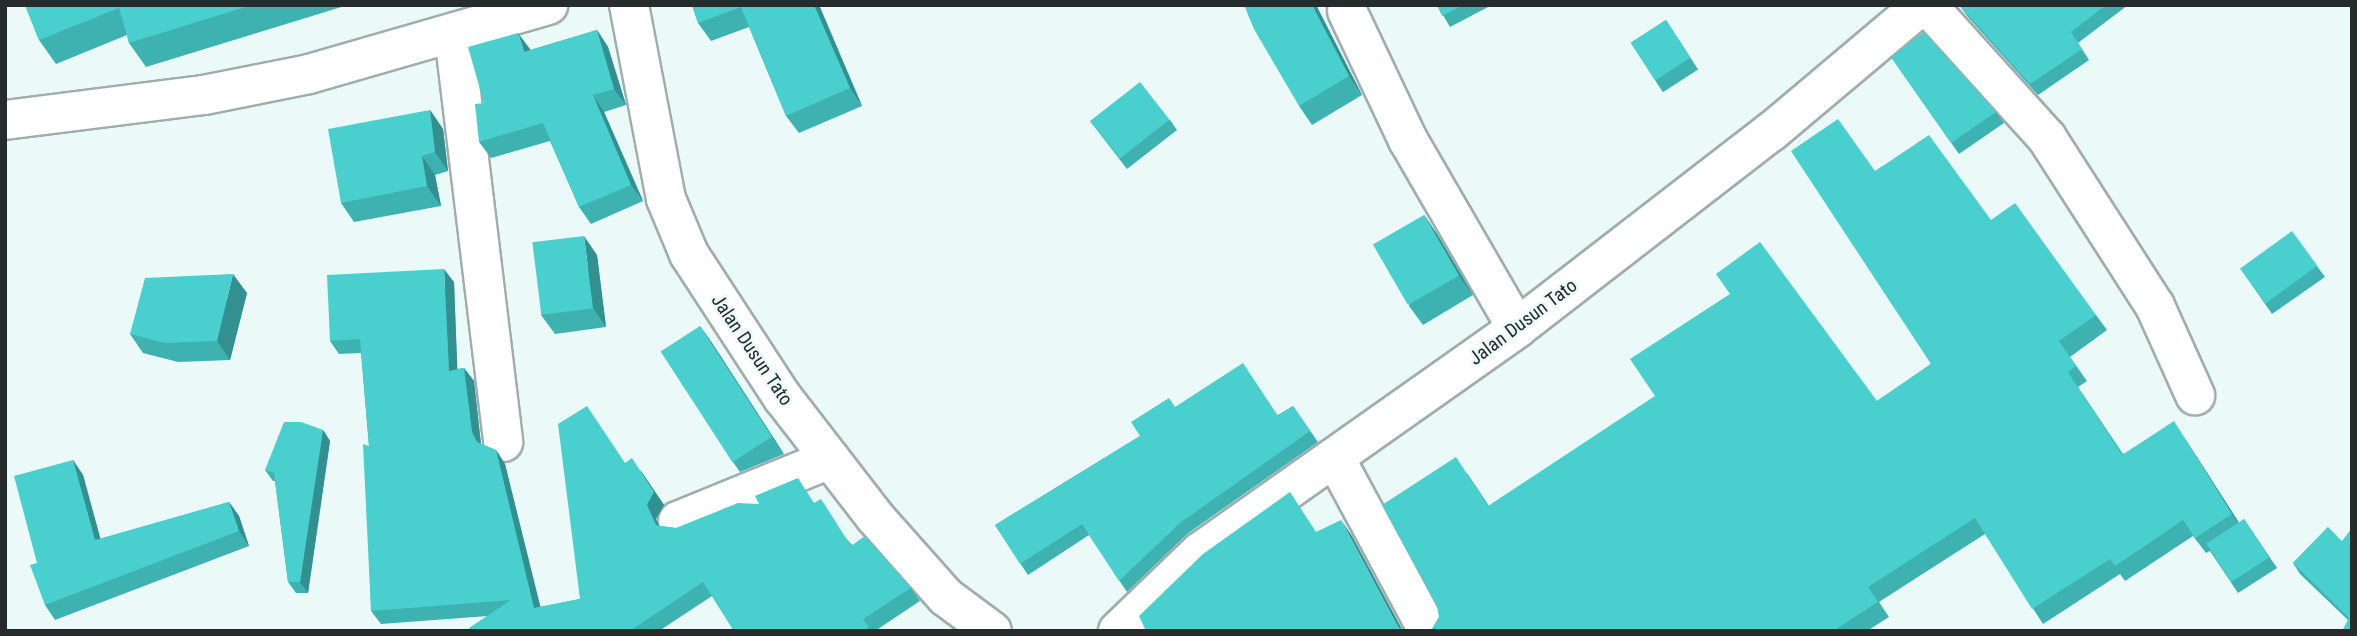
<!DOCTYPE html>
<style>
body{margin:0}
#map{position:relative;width:2357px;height:636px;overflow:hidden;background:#ebfaf9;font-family:"Roboto Condensed",sans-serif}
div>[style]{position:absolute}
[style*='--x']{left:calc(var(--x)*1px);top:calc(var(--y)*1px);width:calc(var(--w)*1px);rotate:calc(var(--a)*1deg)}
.roads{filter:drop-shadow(2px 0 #9fadac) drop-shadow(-2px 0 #9fadac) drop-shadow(0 2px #9fadac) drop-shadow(0 -2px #9fadac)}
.minor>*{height:38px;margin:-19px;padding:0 19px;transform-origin:19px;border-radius:19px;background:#fff}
.wall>*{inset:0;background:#3eb2b1;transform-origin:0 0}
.shaded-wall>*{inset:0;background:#329190}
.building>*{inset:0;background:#48cfce;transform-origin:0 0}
span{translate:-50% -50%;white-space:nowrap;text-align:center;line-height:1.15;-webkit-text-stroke:5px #ebfaf9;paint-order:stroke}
.street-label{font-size:19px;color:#262b2b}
.frame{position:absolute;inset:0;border:7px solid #262b2b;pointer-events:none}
</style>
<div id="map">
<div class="roads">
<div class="minor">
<i style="--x:629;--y:5;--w:197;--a:79.2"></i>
<i style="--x:666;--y:199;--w:60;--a:67.3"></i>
<i style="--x:689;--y:254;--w:172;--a:56.9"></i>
<i style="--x:783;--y:398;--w:150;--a:52.3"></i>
<i style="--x:875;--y:517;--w:107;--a:48.4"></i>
<i style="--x:946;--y:597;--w:57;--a:36.5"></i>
<i style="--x:1927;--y:5;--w:179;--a:47.9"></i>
<i style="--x:2047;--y:138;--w:200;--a:57.3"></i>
<i style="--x:2155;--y:306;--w:98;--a:65.8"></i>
<i style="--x:1347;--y:11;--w:143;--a:64.7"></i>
<i style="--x:1408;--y:140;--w:217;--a:59.9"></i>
<i style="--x:454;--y:35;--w:410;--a:83.1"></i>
<i style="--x:5;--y:120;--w:201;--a:-7.2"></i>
<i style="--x:204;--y:95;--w:107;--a:-11.3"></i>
<i style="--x:309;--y:74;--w:249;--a:-16.1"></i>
<i style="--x:1335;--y:458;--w:196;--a:61.7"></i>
<i style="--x:678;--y:521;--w:164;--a:-22.2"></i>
<i style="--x:1118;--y:631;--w:114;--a:-43.9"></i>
<i style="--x:1200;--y:552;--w:388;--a:-35.2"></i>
<i style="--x:1517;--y:328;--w:321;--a:-37.7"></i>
<i style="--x:1771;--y:132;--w:197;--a:-40.1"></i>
</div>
</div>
<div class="wall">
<i style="clip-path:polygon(25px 5px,348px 5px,146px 67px,129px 43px,127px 35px,56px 64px,39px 40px)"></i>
<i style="clip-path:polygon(692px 5px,819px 5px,862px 106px,799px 133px,786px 116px,749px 27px,711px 41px,698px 23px)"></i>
<i style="clip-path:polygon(1316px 5px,1362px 95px,1312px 125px,1299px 106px)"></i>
<i style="clip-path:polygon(1437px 5px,1492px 5px,1450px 27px)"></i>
<i style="clip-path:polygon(1962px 5px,2128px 5px,2078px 43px,2089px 60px,2038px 95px,1968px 17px,1960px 6px)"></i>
<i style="left:1666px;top:20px;width:59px;height:42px;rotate:57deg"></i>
<i style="clip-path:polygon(597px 30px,608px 47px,626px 105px,604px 112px,643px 201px,591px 224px,579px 207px,550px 141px,491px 158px,479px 142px,484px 103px,530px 50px)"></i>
<i style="clip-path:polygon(1891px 57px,1996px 112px,2004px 123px,1959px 154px)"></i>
<i style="clip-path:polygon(430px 110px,443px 129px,448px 171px,435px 175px,441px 206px,354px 222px,341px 203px)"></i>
<i style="clip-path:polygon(1170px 120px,1177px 130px,1127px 169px,1090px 121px)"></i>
<i style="clip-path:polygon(1875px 171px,1991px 220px,2096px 315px,2107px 330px,2070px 357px,2087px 381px,2078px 387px,2123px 454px,2184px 437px,2239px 523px,2244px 519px,2277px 568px,2238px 593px,2210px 551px,2206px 553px,2193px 536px,2125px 581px,2120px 574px,2043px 624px,1985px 534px,1879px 602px,1889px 617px,1867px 631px,1431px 631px,1439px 617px,1467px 473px,1489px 506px,1877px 401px,1931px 364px)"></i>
<i style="clip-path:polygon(1424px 215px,1437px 234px,1473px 295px,1423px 325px,1409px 306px)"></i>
<i style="clip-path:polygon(597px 255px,606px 327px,555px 334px,541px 315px)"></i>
<i style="clip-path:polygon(2317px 266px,2325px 277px,2272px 314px,2240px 268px)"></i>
<i style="clip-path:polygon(454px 282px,457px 369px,464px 368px,474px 381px,481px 444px,496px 450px,505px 464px,540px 607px,580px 599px,625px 463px,641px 471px,664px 505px,656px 519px,659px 526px,676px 528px,759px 504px,815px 503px,852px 545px,911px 588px,920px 601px,875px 631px,734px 631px,712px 596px,659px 631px,470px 631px,488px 616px,381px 624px,371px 611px,369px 446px,361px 353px,339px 354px,330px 341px)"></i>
<i style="clip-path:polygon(247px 293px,230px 360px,178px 362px,143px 353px,130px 334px)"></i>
<i style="clip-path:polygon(700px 326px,712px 343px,784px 454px,740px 472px,728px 455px)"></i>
<i style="clip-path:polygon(1293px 406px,1318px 442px,1187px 534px,1127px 592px,1089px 535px,1028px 575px,995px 525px,1140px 436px,1176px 407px,1278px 415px)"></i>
<i style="clip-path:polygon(323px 430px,330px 441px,308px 593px,296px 593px,288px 582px,275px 481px,273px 481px,265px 470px)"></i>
<i style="clip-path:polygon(73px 460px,83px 475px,100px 539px,229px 502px,239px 516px,249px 546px,55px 620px,45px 605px,37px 563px)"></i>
<i style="clip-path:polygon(2328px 527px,2352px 631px,2348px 620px,2300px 574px,2293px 563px)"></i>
</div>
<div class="shaded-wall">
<i style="clip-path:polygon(814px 5px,819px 5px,862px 106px,850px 88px)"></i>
<i style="clip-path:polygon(1312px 5px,1316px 5px,1362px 95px,1349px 76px)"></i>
<i style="clip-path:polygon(597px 30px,608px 47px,626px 105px,614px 89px)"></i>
<i style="clip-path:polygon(518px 33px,530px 49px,535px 69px,524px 52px)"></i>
<i style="clip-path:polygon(593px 95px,604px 112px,643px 201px,631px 185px)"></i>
<i style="clip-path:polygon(430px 110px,443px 129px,448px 171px,435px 152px)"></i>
<i style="clip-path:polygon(422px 156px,435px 175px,441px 206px,427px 186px)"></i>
<i style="clip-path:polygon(1424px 215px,1437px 234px,1473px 295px,1459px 276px)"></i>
<i style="clip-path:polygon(584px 236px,597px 255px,606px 327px,593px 308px)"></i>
<i style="clip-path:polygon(444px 269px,454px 282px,458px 385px,449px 371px)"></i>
<i style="clip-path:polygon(233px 274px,247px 293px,230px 360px,217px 341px)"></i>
<i style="clip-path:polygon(700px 326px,712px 343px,784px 454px,772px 437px)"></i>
<i style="clip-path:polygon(464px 368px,474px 381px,481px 445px,477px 442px,472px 432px)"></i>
<i style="clip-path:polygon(2174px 421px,2184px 437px,2243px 529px,2232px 514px)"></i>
<i style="clip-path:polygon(323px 430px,330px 441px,308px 593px,300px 582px)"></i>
<i style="clip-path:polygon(496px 450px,505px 464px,544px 621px,534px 608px)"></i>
<i style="clip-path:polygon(73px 460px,83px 475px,105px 555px,95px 540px)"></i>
<i style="clip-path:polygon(641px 471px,664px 505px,656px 519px,665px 539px,656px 525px,647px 505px)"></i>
<i style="clip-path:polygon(229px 502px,239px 516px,249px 546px,239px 531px)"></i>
<i style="clip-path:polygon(1341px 520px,1352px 536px,1403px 631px,1398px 627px)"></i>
</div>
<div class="building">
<i style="clip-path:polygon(25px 5px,252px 5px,129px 43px,119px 8px,39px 40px)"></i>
<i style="clip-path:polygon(692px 5px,814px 5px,850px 88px,786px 116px,741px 7px,698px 23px)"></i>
<i style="clip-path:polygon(1244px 5px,1312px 5px,1349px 76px,1299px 106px,1254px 29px)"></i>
<i style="clip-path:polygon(1437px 5px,1463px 5px,1442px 16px)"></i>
<i style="clip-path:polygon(1962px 5px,2106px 5px,2071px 32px,2082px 49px,2030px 84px,1960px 6px)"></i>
<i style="left:1666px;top:20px;width:45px;height:42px;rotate:57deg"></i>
<i style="clip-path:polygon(597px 30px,614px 89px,593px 95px,631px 185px,579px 207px,543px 123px,479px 142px,475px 104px,484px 103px,468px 47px,518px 33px,524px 52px)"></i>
<i style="clip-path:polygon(1924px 32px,1996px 112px,1951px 143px,1891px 57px)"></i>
<i style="left:1140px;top:82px;width:48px;height:63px;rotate:52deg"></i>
<i style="clip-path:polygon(430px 110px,435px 152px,422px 156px,427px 186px,341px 203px,328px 129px)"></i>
<i style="clip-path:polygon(1838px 119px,1875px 171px,1929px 135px,1991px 220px,2015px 203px,2096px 315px,2059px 341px,2076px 366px,2068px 372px,2122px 455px,2174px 421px,2232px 514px,2195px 538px,2183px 520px,2115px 566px,2110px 559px,2032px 609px,1975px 518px,1868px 587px,1878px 602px,1833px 631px,1431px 631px,1439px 617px,1437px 606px,1382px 505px,1456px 457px,1488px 506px,1655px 396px,1630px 359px,1730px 294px,1716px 274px,1760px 242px,1877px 401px,1931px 364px,1791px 151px)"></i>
<i style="left:1424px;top:215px;width:70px;height:59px;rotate:60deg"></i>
<i style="left:2292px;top:231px;width:43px;height:64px;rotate:54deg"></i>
<i style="left:584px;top:236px;width:73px;height:52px;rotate:83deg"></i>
<i style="clip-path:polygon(444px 269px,449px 371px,464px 368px,472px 432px,477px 442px,496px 450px,534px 608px,580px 599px,558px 424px,587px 406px,625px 463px,632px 458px,654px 492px,647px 505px,656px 525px,676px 528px,738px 503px,759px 504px,755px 496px,798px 478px,814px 503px,821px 499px,851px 546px,865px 536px,911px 588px,863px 619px,869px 627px,863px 631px,734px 631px,703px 582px,630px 631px,470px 631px,469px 628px,511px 600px,371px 611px,363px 444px,369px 446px,360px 339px,330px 341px,327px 275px)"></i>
<i style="clip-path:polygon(233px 274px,217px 341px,165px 343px,130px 334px,145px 278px)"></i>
<i style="left:700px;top:326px;width:132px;height:47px;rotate:57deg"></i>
<i style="clip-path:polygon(1243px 363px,1278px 416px,1293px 406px,1310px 431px,1180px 523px,1119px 581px,1082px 524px,1020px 564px,995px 525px,1140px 436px,1131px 422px,1169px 398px,1175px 407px)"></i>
<i style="clip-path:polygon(284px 422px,301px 422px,323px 430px,300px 582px,288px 582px,274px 473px,265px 470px)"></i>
<i style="clip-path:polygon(73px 460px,95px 540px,229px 502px,239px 531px,45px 605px,30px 565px,37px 563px,14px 476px)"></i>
<i style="clip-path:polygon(1290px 492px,1316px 532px,1341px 520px,1398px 627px,1405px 631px,1146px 631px,1139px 616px,1203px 554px)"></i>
<i style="left:2244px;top:519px;width:46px;height:45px;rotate:57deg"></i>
<i style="clip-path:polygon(2328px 527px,2342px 541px,2352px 528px,2352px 631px,2342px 631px,2349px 618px,2293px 563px)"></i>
</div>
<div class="street-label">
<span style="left:1523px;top:322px;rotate:-37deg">Jalan Dusun Tato</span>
<span style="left:752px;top:350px;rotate:56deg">Jalan Dusun Tato</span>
</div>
<div class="frame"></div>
</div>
